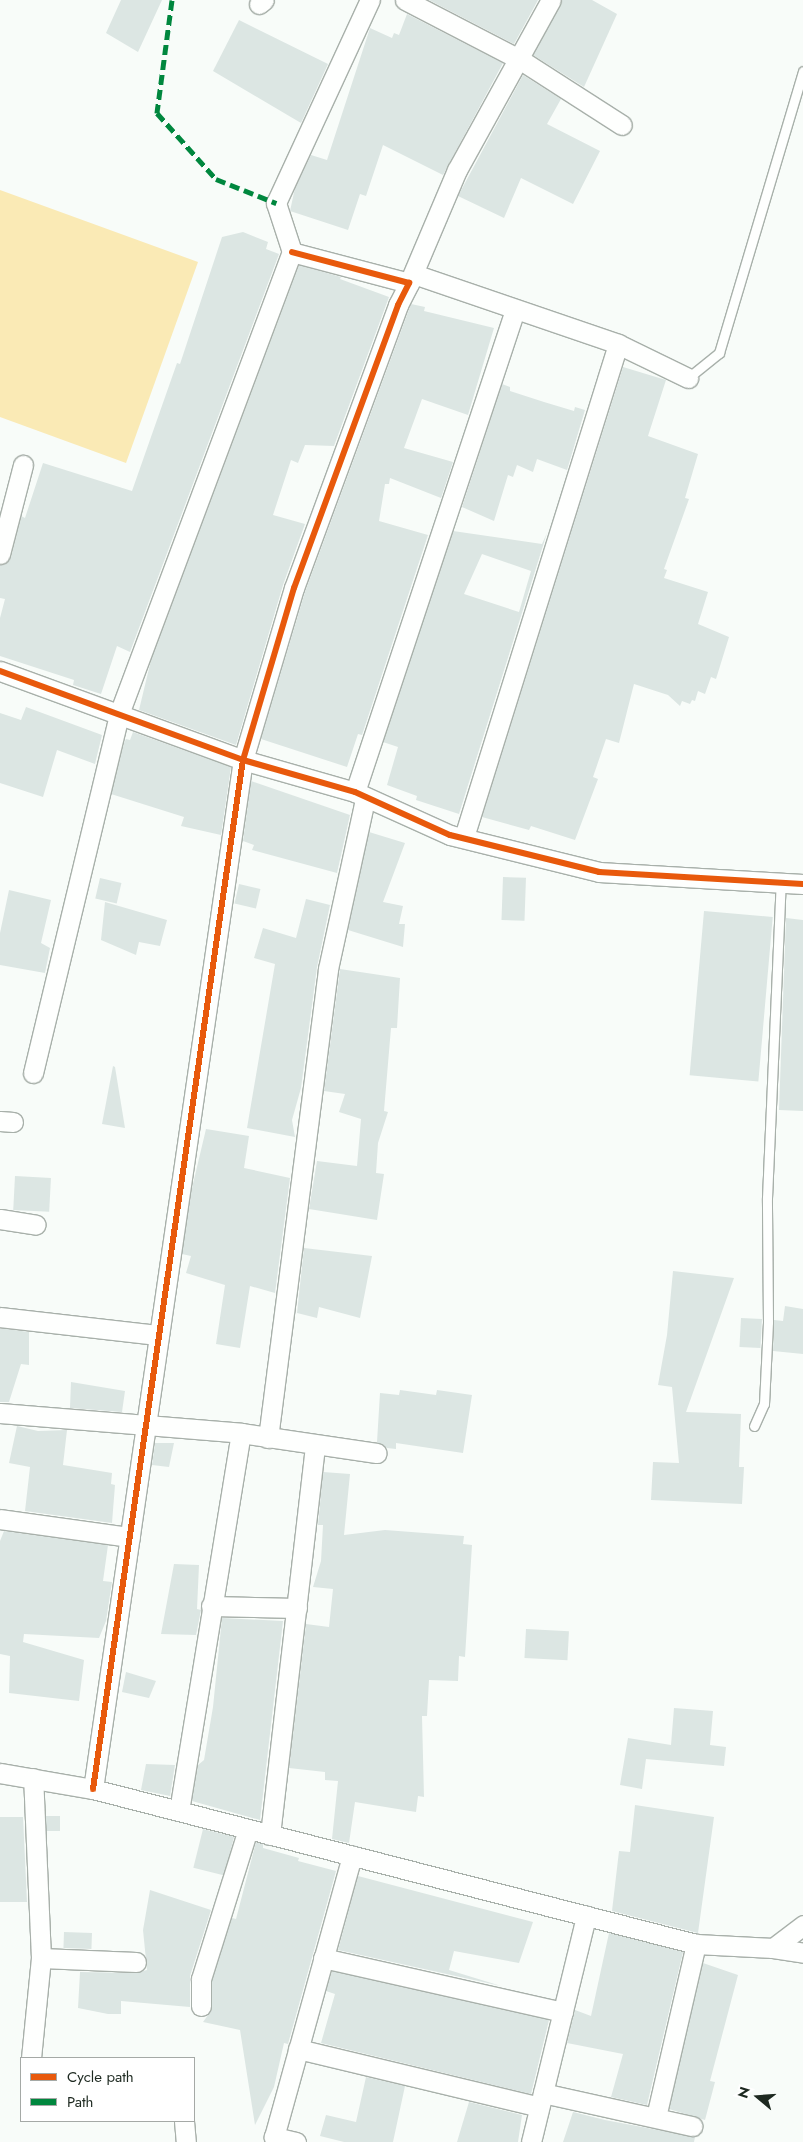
<!DOCTYPE html>
<style>
body{margin:0}
#map{position:relative;width:803px;height:2142px;overflow:hidden;background:#f8fcf9;font-family:Jost,sans-serif}
div>[style]{position:absolute}
[style*='--x']{left:calc(var(--x)*1px);top:calc(var(--y)*1px);width:calc(var(--w)*1px);rotate:calc(var(--a)*1deg)}
.green>*{inset:0;background:#faeab5}
.building>*{inset:0;background:#dce6e3;transform-origin:0 0}
.roads{filter:drop-shadow(1px 0 #a8b0aa) drop-shadow(-1px 0 #a8b0aa) drop-shadow(0 1px #a8b0aa) drop-shadow(0 -1px #a8b0aa)}
.service>*{height:9px;margin:-4.5px;padding:0 4.5px;transform-origin:4.5px;border-radius:4.5px;background:#fefffe}
.minor>*{height:19px;margin:-9.5px;padding:0 9.5px;transform-origin:9.5px;border-radius:9.5px;background:#fefffe}
.quiet>*{height:5px;margin-top:-2.5px;transform-origin:0;background:repeating-linear-gradient(90deg,#00873e 0 10px,transparent 0 15px)}
.cycleway>*{height:6px;margin:-3px;padding:0 3px;transform-origin:3px;border-radius:3px;background:#e8590c}
span{translate:-50% -50%;white-space:nowrap;text-align:center;line-height:1.15;-webkit-text-stroke:5px #fff;paint-order:stroke}
.legend{position:absolute;left:20px;top:2057px;width:175px;height:65px;box-sizing:border-box;background:#fff;border:1px solid #a5a9a6;margin:0;padding:6px 9px;list-style:none;font-size:15px;color:#1d2920}
.legend li{display:flex;align-items:center;gap:10px;height:25px}
.legend b{width:25px;border:1px solid #a5a9a6}
.north{position:absolute;left:733px;top:2072px;width:50px;height:50px;-webkit-text-stroke:4px #fff;paint-order:stroke;rotate:288deg;font-size:14px;font-weight:700;line-height:20px;text-align:center;color:#1d2920}
.north::after{content:'';display:block;margin:auto;width:18px;height:22px;background:#1d2920;clip-path:polygon(50% 0,100% 100%,50% 72%,0 100%)}
</style>
<div id="map">
<div class="green">
<i style="clip-path:polygon(0 190px,198px 262px,126px 463px,0 417px)"></i>
</div>
<div class="building">
<i style="clip-path:polygon(121px 0,162px 0,138px 52px,106px 33px)"></i>
<i style="clip-path:polygon(429px 0,538px 0,514px 44px)"></i>
<i style="clip-path:polygon(562px 0,592px 0,617px 14px,584px 87px,533px 55px)"></i>
<i style="clip-path:polygon(407px 14px,503px 63px,443px 175px,383px 145px,366px 196px,360px 194px,348px 230px,290px 211px,295px 188px,311px 155px,327px 160px,370px 28px,392px 38px,394px 33px,399px 35px)"></i>
<i style="clip-path:polygon(239px 20px,328px 64px,301px 123px,213px 71px)"></i>
<i style="clip-path:polygon(523px 75px,561px 99px,547px 124px,600px 151px,573px 204px,521px 178px,504px 218px,458px 196px)"></i>
<i style="clip-path:polygon(243px 232px,268px 242px,266px 249px,279px 254px,130px 652px,117px 646px,101px 694px,73px 685px,74px 680px,0 656px,0 618px,5px 599px,0 598px,0 565px,11px 557px,21px 516px,25px 518px,43px 463px,132px 491px,177px 363px,180px 364px,222px 237px)"></i>
<i style="clip-path:polygon(299px 265px,341px 277px,340px 279px,389px 297px,334px 446px,305px 445px,298px 463px,291px 460px,273px 515px,305px 524px,283px 585px,236px 745px,139px 710px,151px 660px)"></i>
<i style="clip-path:polygon(411px 304px,425px 307px,424px 311px,494px 328px,468px 415px,422px 399px,404px 448px,453px 462px,441px 498px,390px 478px,389px 484px,385px 484px,379px 521px,428px 535px,362px 735px,358px 734px,347px 767px,261px 739px,305px 592px)"></i>
<i style="clip-path:polygon(623px 367px,666px 380px,648px 436px,698px 454px,685px 498px,689px 499px,664px 569px,667px 570px,664px 578px,708px 592px,698px 624px,729px 637px,716px 679px,711px 677px,705px 694px,698px 691px,695px 701px,692px 700px,690px 704px,682px 701px,680px 706px,668px 695px,634px 684px,619px 743px,606px 739px,593px 777px,598px 779px,575px 840px,531px 826px,529px 830px,482px 817px)"></i>
<i style="clip-path:polygon(502px 384px,510px 387px,510px 391px,544px 402px,574px 411px,575px 407px,585px 410px,567px 470px,537px 459px,533px 472px,517px 465px,513px 477px,508px 475px,494px 521px,462px 507px)"></i>
<i style="clip-path:polygon(evenodd,453px 531px,542px 544px,547px 533px,459px 814px,416px 800px,417px 796px,387px 785px,398px 747px,383px 742px,453px 531px,482px 554px,531px 571px,519px 612px,464px 594px,482px 554px)"></i>
<i style="clip-path:polygon(26px 707px,102px 735px,95px 764px,57px 750px,43px 797px,0 783px,0 713px,21px 720px)"></i>
<i style="clip-path:polygon(133px 732px,231px 767px,221px 835px,181px 826px,184px 817px,111px 794px,124px 743px,126px 739px,130px 740px)"></i>
<i style="clip-path:polygon(251px 781px,350px 815px,337px 873px,252px 850px,254px 845px,243px 841px)"></i>
<i style="clip-path:polygon(369px 832px,405px 843px,383px 902px,403px 906px,399px 924px,405px 924px,403px 947px,348px 930px)"></i>
<i style="left:503px;top:877px;width:23px;height:43px;rotate:2deg"></i>
<i style="left:100px;top:878px;width:22px;height:21px;rotate:13deg"></i>
<i style="left:239px;top:884px;width:22px;height:20px;rotate:13deg"></i>
<i style="clip-path:polygon(9px 890px,51px 900px,41px 943px,50px 948px,45px 973px,0 965px,0 933px)"></i>
<i style="clip-path:polygon(306px 899px,330px 905px,317px 967px,301px 1088px,292px 1120px,295px 1137px,247px 1128px,275px 964px,254px 958px,263px 928px,296px 938px)"></i>
<i style="clip-path:polygon(105px 902px,167px 920px,160px 946px,139px 942px,136px 955px,101px 940px)"></i>
<i style="left:704px;top:911px;width:69px;height:165px;rotate:5deg"></i>
<i style="clip-path:polygon(786px 918px,803px 920px,803px 1111px,779px 1110px)"></i>
<i style="clip-path:polygon(340px 969px,400px 978px,397px 1028px,391px 1028px,384px 1111px,388px 1112px,378px 1143px,376px 1173px,384px 1174px,377px 1220px,309px 1209px,317px 1161px,357px 1166px,361px 1119px,339px 1112px,345px 1094px,324px 1091px)"></i>
<i style="clip-path:polygon(113px 1066px,115px 1067px,125px 1128px,102px 1124px)"></i>
<i style="clip-path:polygon(206px 1129px,249px 1136px,244px 1168px,290px 1178px,275px 1293px,250px 1286px,240px 1348px,216px 1344px,225px 1285px,186px 1273px,191px 1256px,182px 1254px,192px 1188px)"></i>
<i style="left:15px;top:1176px;width:36px;height:34px;rotate:3deg"></i>
<i style="clip-path:polygon(304px 1248px,372px 1256px,360px 1318px,319px 1307px,317px 1318px,297px 1313px)"></i>
<i style="clip-path:polygon(673px 1271px,734px 1278px,686px 1412px,741px 1414px,739px 1467px,744px 1467px,742px 1504px,651px 1500px,653px 1462px,679px 1463px,672px 1387px,658px 1385px,667px 1335px)"></i>
<i style="clip-path:polygon(785px 1306px,803px 1309px,803px 1354px,773px 1351px,774px 1320px,783px 1321px)"></i>
<i style="left:741px;top:1318px;width:21px;height:29px;rotate:3deg"></i>
<i style="clip-path:polygon(0 1328px,29px 1332px,29px 1365px,21px 1364px,9px 1402px,0 1402px)"></i>
<i style="clip-path:polygon(71px 1382px,125px 1391px,122px 1412px,70px 1408px)"></i>
<i style="clip-path:polygon(400px 1390px,436px 1395px,437px 1390px,472px 1395px,463px 1453px,396px 1443px,396px 1449px,387px 1448px,377px 1442px,380px 1393px,399px 1395px)"></i>
<i style="clip-path:polygon(17px 1426px,38px 1431px,67px 1430px,63px 1465px,112px 1473px,111px 1484px,115px 1485px,112px 1523px,25px 1511px,30px 1467px,9px 1463px)"></i>
<i style="clip-path:polygon(155px 1443px,174px 1443px,169px 1467px,152px 1465px)"></i>
<i style="clip-path:polygon(323px 1472px,350px 1474px,344px 1535px,385px 1530px,464px 1536px,463px 1544px,472px 1545px,465px 1657px,459px 1656px,458px 1681px,429px 1680px,427px 1716px,422px 1716px,424px 1797px,418px 1796px,416px 1812px,355px 1802px,349px 1843px,332px 1839px,338px 1781px,325px 1780px,325px 1772px,289px 1768px,306px 1624px,329px 1627px,333px 1589px,313px 1587px,321px 1561px,323px 1525px,318px 1525px)"></i>
<i style="clip-path:polygon(4px 1531px,108px 1545px,103px 1581px,112px 1582px,106px 1621px,99px 1638px,24px 1634px,23px 1642px,84px 1660px,79px 1701px,9px 1693px,10px 1656px,0 1654px,0 1541px)"></i>
<i style="clip-path:polygon(174px 1564px,199px 1565px,197px 1609px,201px 1610px,196px 1635px,161px 1634px)"></i>
<i style="clip-path:polygon(222px 1618px,283px 1621px,260px 1820px,192px 1801px,198px 1765px,204px 1760px,213px 1707px)"></i>
<i style="left:526px;top:1629px;width:43px;height:29px;rotate:3deg"></i>
<i style="clip-path:polygon(126px 1672px,156px 1681px,149px 1698px,122px 1692px)"></i>
<i style="clip-path:polygon(674px 1708px,713px 1711px,710px 1745px,726px 1747px,724px 1766px,646px 1759px,642px 1789px,620px 1785px,628px 1738px,671px 1745px)"></i>
<i style="clip-path:polygon(146px 1764px,175px 1765px,170px 1796px,141px 1790px)"></i>
<i style="clip-path:polygon(635px 1805px,714px 1817px,698px 1933px,612px 1911px,619px 1851px,630px 1852px)"></i>
<i style="left:46px;top:1816px;width:14px;height:15px"></i>
<i style="clip-path:polygon(0 1817px,23px 1817px,27px 1902px,0 1902px)"></i>
<i style="left:203px;top:1829px;width:32px;height:40px;rotate:14deg"></i>
<i style="clip-path:polygon(256px 1842px,263px 1844px,263px 1848px,299px 1858px,298px 1861px,336px 1871px,288px 2044px,284px 2043px,274px 2087px,255px 2125px,240px 2030px,203px 2022px,211px 2011px,212px 1981px,232px 1918px,236px 1919px)"></i>
<i style="clip-path:polygon(358px 1876px,533px 1922px,519px 1963px,454px 1951px,449px 1970px,501px 1986px,338px 1950px)"></i>
<i style="clip-path:polygon(150px 1890px,211px 1910px,190px 1976px,190px 2007px,121px 2001px,121px 2014px,108px 2014px,78px 2008px,80px 1972px,136px 1973px,147px 1970px,143px 1930px)"></i>
<i style="left:64px;top:1932px;width:28px;height:16px;rotate:2deg"></i>
<i style="clip-path:polygon(609px 1933px,683px 1952px,647px 2105px,611px 2097px,623px 2054px,567px 2043px,575px 2010px,591px 2016px)"></i>
<i style="clip-path:polygon(703px 1963px,738px 1975px,710px 2081px,715px 2082px,705px 2120px,669px 2109px)"></i>
<i style="clip-path:polygon(332px 1971px,549px 2020px,531px 2094px,321px 2043px,335px 1994px,326px 1991px)"></i>
<i style="clip-path:polygon(366px 2077px,405px 2086px,393px 2142px,344px 2142px,320px 2136px,326px 2115px,356px 2122px)"></i>
<i style="clip-path:polygon(469px 2102px,522px 2115px,518px 2142px,457px 2142px)"></i>
<i style="clip-path:polygon(573px 2112px,605px 2120px,695px 2137px,694px 2142px,563px 2142px)"></i>
</div>
<div class="roads">
<div class="service">
<i style="--x:688;--y:378;--w:40;--a:-39"></i>
<i style="--x:719;--y:353;--w:294;--a:-73.4"></i>
<i style="--x:754;--y:1426;--w:24;--a:-66"></i>
<i style="--x:764;--y:1404;--w:82;--a:-87.2"></i>
<i style="--x:768;--y:1322;--w:124;--a:-90.5"></i>
<i style="--x:767;--y:1198;--w:315;--a:-87.5"></i>
</div>
<div class="minor">
<i style="--x:405;--y:0;--w:128;--a:27.4"></i>
<i style="--x:519;--y:59;--w:122;--a:32.7"></i>
<i style="--x:259;--y:4;--w:6;--a:-39"></i>
<i style="--x:414;--y:274;--w:216;--a:18.9"></i>
<i style="--x:618;--y:344;--w:78;--a:25.9"></i>
<i style="--x:409;--y:283;--w:123;--a:-67"></i>
<i style="--x:457;--y:170;--w:194;--a:-61.1"></i>
<i style="--x:0;--y:554;--w:92;--a:-75.5"></i>
<i style="--x:0;--y:671;--w:259;--a:20.1"></i>
<i style="--x:243;--y:760;--w:116;--a:15.9"></i>
<i style="--x:355;--y:792;--w:104;--a:24.4"></i>
<i style="--x:450;--y:835;--w:154;--a:13.9"></i>
<i style="--x:599;--y:872;--w:204;--a:3.4"></i>
<i style="--x:355;--y:792;--w:508;--a:-71.64"></i>
<i style="--x:464;--y:837;--w:516;--a:-72.65"></i>
<i style="--x:33;--y:1073;--w:369;--a:-76.5"></i>
<i style="--x:119;--y:714;--w:493;--a:-69.5"></i>
<i style="--x:292;--y:252;--w:52;--a:-108.1"></i>
<i style="--x:276;--y:203;--w:224;--a:-65.2"></i>
<i style="--x:0;--y:1121;--w:13;--a:4"></i>
<i style="--x:0;--y:1219;--w:36;--a:9"></i>
<i style="--x:0;--y:1317;--w:160;--a:6.5"></i>
<i style="--x:0;--y:1413;--w:242;--a:4.7"></i>
<i style="--x:241;--y:1433;--w:137;--a:8.4"></i>
<i style="--x:268;--y:1438;--w:473;--a:-82.7"></i>
<i style="--x:328;--y:969;--w:174;--a:-77.7"></i>
<i style="--x:0;--y:1519;--w:131;--a:7.9"></i>
<i style="--x:211;--y:1606;--w:86;--a:1.3"></i>
<i style="--x:0;--y:1773;--w:94;--a:9.8"></i>
<i style="--x:93;--y:1789;--w:623;--a:14.42"></i>
<i style="--x:696;--y:1944;--w:77;--a:3"></i>
<i style="--x:773;--y:1948;--w:30;--a:9"></i>
<i style="--x:93;--y:1789;--w:1040;--a:-81.71"></i>
<i style="--x:243;--y:760;--w:179;--a:-73.5"></i>
<i style="--x:294;--y:588;--w:302;--a:-69.8"></i>
<i style="--x:398;--y:305;--w:25;--a:-63"></i>
<i style="--x:409;--y:283;--w:121;--a:-165.2"></i>
<i style="--x:179;--y:1811;--w:383;--a:-80.7"></i>
<i style="--x:270;--y:1835;--w:392;--a:-83.4"></i>
<i style="--x:773;--y:1948;--w:38;--a:-37"></i>
<i style="--x:41;--y:1958;--w:95;--a:2.4"></i>
<i style="--x:323;--y:1958;--w:246;--a:12.7"></i>
<i style="--x:201;--y:2006;--w:27;--a:-90"></i>
<i style="--x:201;--y:1979;--w:157;--a:-72.6"></i>
<i style="--x:298;--y:2049;--w:248;--a:13.5"></i>
<i style="--x:31;--y:2058;--w:100;--a:-84.3"></i>
<i style="--x:41;--y:1958;--w:180;--a:-92.5"></i>
<i style="--x:543;--y:2093;--w:153;--a:12.5"></i>
<i style="--x:656;--y:2117;--w:178;--a:-77"></i>
<i style="--x:184;--y:2121;--w:21;--a:85"></i>
<i style="--x:296;--y:2142;--w:23;--a:-167"></i>
<i style="--x:274;--y:2137;--w:292;--a:-74.5"></i>
<i style="--x:531;--y:2142;--w:233;--a:-76.3"></i>
</div>
</div>
<div class="quiet">
<i style="--x:172;--y:0;--w:114;--a:97.6"></i>
<i style="--x:157;--y:113;--w:89;--a:48.2"></i>
<i style="--x:216;--y:179;--w:65;--a:21.8"></i>
</div>
<div class="cycleway">
<i style="--x:0;--y:671;--w:259;--a:20.1"></i>
<i style="--x:243;--y:760;--w:116;--a:15.9"></i>
<i style="--x:355;--y:792;--w:104;--a:24.4"></i>
<i style="--x:450;--y:835;--w:154;--a:13.9"></i>
<i style="--x:599;--y:872;--w:204;--a:3.4"></i>
<i style="--x:93;--y:1789;--w:1040;--a:-81.71"></i>
<i style="--x:243;--y:760;--w:179;--a:-73.5"></i>
<i style="--x:294;--y:588;--w:302;--a:-69.8"></i>
<i style="--x:398;--y:305;--w:25;--a:-63"></i>
<i style="--x:409;--y:283;--w:121;--a:-165.2"></i>
</div>
<ul class="legend">
<li><b style="height:6px;background:#e8590c"></b>Cycle path</li>
<li><b style="height:6px;background:#00873e"></b>Path</li>
</ul>
<div class="north">N</div>
</div>
